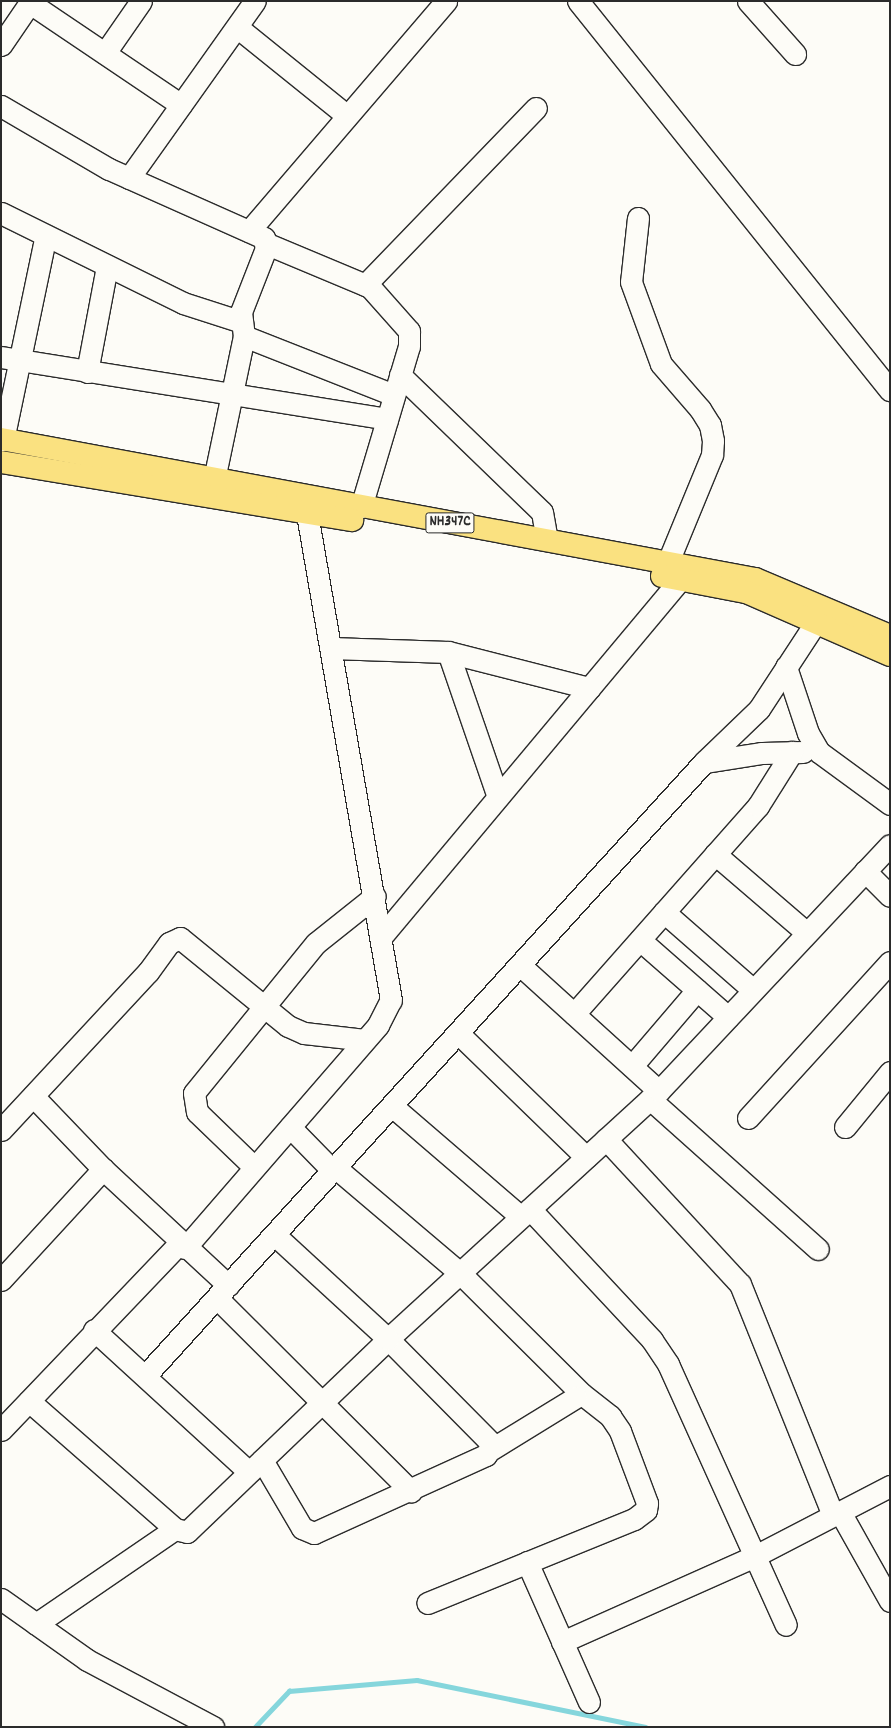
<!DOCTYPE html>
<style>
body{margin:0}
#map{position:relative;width:891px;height:1728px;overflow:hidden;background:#fdfcf7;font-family:Dekko,sans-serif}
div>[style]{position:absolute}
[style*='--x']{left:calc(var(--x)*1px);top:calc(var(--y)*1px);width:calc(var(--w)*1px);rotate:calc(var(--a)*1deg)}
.stream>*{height:4.5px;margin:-2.25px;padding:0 2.25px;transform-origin:2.25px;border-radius:2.25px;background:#85d6dc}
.roads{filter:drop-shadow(1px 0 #2b2b2b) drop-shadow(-1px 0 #2b2b2b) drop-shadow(0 1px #2b2b2b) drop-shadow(0 -1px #2b2b2b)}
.minor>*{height:21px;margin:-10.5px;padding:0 10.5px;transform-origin:10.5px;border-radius:10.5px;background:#fdfcf7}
.highway>*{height:22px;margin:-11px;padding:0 11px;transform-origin:11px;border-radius:11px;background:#fae180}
span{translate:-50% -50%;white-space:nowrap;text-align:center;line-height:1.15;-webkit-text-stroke:3.5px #fdfcf7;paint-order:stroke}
.shield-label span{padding:1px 3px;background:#fdfcf7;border:1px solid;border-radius:3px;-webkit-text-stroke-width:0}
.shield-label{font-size:15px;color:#2b2b2b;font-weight:700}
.frame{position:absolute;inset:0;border:2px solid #2b2b2b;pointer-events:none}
</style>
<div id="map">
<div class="stream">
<i style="--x:255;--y:1727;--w:50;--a:-46.6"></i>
<i style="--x:289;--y:1691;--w:128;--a:-4.9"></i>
<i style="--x:417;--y:1680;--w:233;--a:11.6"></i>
</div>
<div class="roads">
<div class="minor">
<i style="--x:578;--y:1;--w:499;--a:51.3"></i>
<i style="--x:748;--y:1;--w:71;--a:48.4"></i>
<i style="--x:30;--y:3;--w:182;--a:34"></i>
<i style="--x:237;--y:27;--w:140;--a:38.9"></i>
<i style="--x:1;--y:45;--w:53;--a:-55.7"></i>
<i style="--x:105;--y:53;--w:63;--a:-55.3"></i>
<i style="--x:1;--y:106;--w:125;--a:30.3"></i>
<i style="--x:109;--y:169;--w:170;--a:24"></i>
<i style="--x:264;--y:238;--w:10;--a:79"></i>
<i style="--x:266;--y:248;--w:69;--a:111.3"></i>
<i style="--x:241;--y:312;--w:24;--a:83"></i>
<i style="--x:244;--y:336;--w:147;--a:101.8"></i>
<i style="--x:129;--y:178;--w:217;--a:-54.6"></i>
<i style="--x:1;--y:213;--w:203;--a:26.3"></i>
<i style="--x:183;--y:303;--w:62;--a:17.9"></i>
<i style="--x:638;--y:218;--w:64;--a:96.2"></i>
<i style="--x:631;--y:282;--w:87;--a:69.9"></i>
<i style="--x:661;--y:364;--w:60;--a:49.1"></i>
<i style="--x:700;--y:409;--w:19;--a:58"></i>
<i style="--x:710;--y:425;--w:16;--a:79"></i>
<i style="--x:713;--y:441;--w:14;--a:94"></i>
<i style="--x:712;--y:455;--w:116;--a:112.4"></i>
<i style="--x:249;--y:231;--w:303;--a:-49.4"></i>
<i style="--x:265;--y:243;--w:114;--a:22.7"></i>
<i style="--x:370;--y:287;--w:59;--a:48.4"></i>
<i style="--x:409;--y:331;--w:15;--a:90"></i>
<i style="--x:409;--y:346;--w:168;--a:106.6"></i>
<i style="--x:365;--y:285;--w:246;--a:-46"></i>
<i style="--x:244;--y:336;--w:161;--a:21.5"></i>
<i style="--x:1;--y:357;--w:391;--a:9.1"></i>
<i style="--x:87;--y:372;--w:108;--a:-79.3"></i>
<i style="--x:400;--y:375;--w:197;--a:44"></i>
<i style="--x:542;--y:512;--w:28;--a:80"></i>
<i style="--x:3;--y:440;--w:209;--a:-78.2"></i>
<i style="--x:331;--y:648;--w:117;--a:2"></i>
<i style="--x:448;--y:652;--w:146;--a:14.3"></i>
<i style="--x:448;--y:652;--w:153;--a:71"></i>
<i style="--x:786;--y:667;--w:70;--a:71.6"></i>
<i style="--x:808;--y:733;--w:22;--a:60"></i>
<i style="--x:819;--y:752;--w:88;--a:36.2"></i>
<i style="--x:704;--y:762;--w:59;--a:-8.8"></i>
<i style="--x:762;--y:753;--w:41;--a:-1.4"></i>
<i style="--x:715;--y:854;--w:121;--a:40.7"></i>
<i style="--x:865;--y:871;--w:35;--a:45"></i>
<i style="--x:664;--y:912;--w:118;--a:41.2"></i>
<i style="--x:382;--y:936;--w:465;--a:-50.1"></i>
<i style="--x:640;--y:940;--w:117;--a:41.2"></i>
<i style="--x:521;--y:966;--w:186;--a:42.2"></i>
<i style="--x:574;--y:1014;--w:278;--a:-48.5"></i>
<i style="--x:758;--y:806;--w:64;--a:-57.8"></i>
<i style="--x:459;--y:1034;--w:177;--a:44.1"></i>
<i style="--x:632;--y:1066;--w:100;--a:-49.5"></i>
<i style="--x:33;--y:1096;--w:101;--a:46.2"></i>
<i style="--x:103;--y:1169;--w:171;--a:42.9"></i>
<i style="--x:650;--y:1099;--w:225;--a:41.8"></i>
<i style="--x:392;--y:1106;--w:170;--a:40.7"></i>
<i style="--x:748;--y:1118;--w:211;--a:-47.7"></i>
<i style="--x:290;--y:1127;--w:62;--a:45.7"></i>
<i style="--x:845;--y:1127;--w:71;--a:-50.7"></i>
<i style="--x:1;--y:1130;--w:216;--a:-47.1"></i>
<i style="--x:148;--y:972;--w:36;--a:-54"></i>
<i style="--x:169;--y:943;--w:12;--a:-24"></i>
<i style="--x:180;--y:938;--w:139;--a:39.2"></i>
<i style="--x:288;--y:1026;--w:17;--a:24"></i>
<i style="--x:304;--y:1033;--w:61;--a:6.5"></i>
<i style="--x:606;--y:1139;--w:197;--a:47.3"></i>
<i style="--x:740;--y:1284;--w:249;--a:68.1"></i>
<i style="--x:254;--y:1167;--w:79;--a:-136"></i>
<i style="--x:197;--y:1112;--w:19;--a:-99"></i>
<i style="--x:194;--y:1093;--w:193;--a:-50.9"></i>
<i style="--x:316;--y:943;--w:75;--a:-38.5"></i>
<i style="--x:336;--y:1168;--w:162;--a:40.3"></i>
<i style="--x:460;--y:1273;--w:172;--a:44.8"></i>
<i style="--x:582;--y:1394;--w:36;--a:38"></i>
<i style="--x:610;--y:1416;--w:18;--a:56"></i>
<i style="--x:620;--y:1431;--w:77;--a:69.4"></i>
<i style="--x:647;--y:1503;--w:7;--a:98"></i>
<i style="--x:646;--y:1510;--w:15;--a:143"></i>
<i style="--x:634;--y:1519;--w:223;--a:157.9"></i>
<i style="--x:530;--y:1209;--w:179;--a:47"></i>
<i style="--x:652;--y:1340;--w:29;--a:56"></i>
<i style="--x:668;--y:1364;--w:286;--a:65.7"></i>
<i style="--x:185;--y:1248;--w:295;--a:-49.1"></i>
<i style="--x:378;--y:1025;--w:28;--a:-63"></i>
<i style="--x:391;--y:1000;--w:494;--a:-99.8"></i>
<i style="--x:1;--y:1280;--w:151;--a:-47.4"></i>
<i style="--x:217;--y:1298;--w:274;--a:44.9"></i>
<i style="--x:94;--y:1330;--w:210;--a:42.5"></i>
<i style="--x:145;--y:1376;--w:830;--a:-47.68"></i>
<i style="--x:704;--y:762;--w:76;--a:-43.9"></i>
<i style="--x:759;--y:709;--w:104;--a:-56.8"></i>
<i style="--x:29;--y:1401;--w:194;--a:41.2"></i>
<i style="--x:175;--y:1529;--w:12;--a:14"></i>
<i style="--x:187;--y:1532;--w:279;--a:-43.8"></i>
<i style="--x:388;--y:1339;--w:367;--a:-42.5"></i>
<i style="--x:659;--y:1091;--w:337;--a:-46.8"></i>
<i style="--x:1;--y:1430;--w:259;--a:-46.3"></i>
<i style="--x:490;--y:1450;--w:101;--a:-31.6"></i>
<i style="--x:262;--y:1460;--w:79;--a:59.5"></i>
<i style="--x:302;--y:1528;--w:13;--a:23"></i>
<i style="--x:314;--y:1533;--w:189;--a:-24.4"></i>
<i style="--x:486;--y:1455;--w:13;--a:-61"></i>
<i style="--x:492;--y:1444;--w:148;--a:-134.7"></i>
<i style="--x:388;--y:1339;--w:154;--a:-137.4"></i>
<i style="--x:840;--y:1512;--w:102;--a:60.7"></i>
<i style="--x:527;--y:1562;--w:153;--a:66.1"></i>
<i style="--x:1;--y:1599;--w:105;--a:35.3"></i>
<i style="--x:87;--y:1660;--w:143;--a:28"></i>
<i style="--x:36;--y:1624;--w:168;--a:-34.4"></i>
<i style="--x:562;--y:1642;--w:211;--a:-24"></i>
<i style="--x:755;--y:1556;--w:152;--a:-27.4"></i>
</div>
<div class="highway">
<i style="--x:1;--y:439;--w:767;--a:10.52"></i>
<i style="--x:755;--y:579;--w:147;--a:22.9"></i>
<i style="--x:1;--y:462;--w:356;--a:9.4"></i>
<i style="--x:662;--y:576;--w:86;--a:10.8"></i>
<i style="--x:746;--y:592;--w:157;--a:23.6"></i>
</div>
</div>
<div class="shield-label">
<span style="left:450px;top:523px">NH347C</span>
</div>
<div class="frame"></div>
</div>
